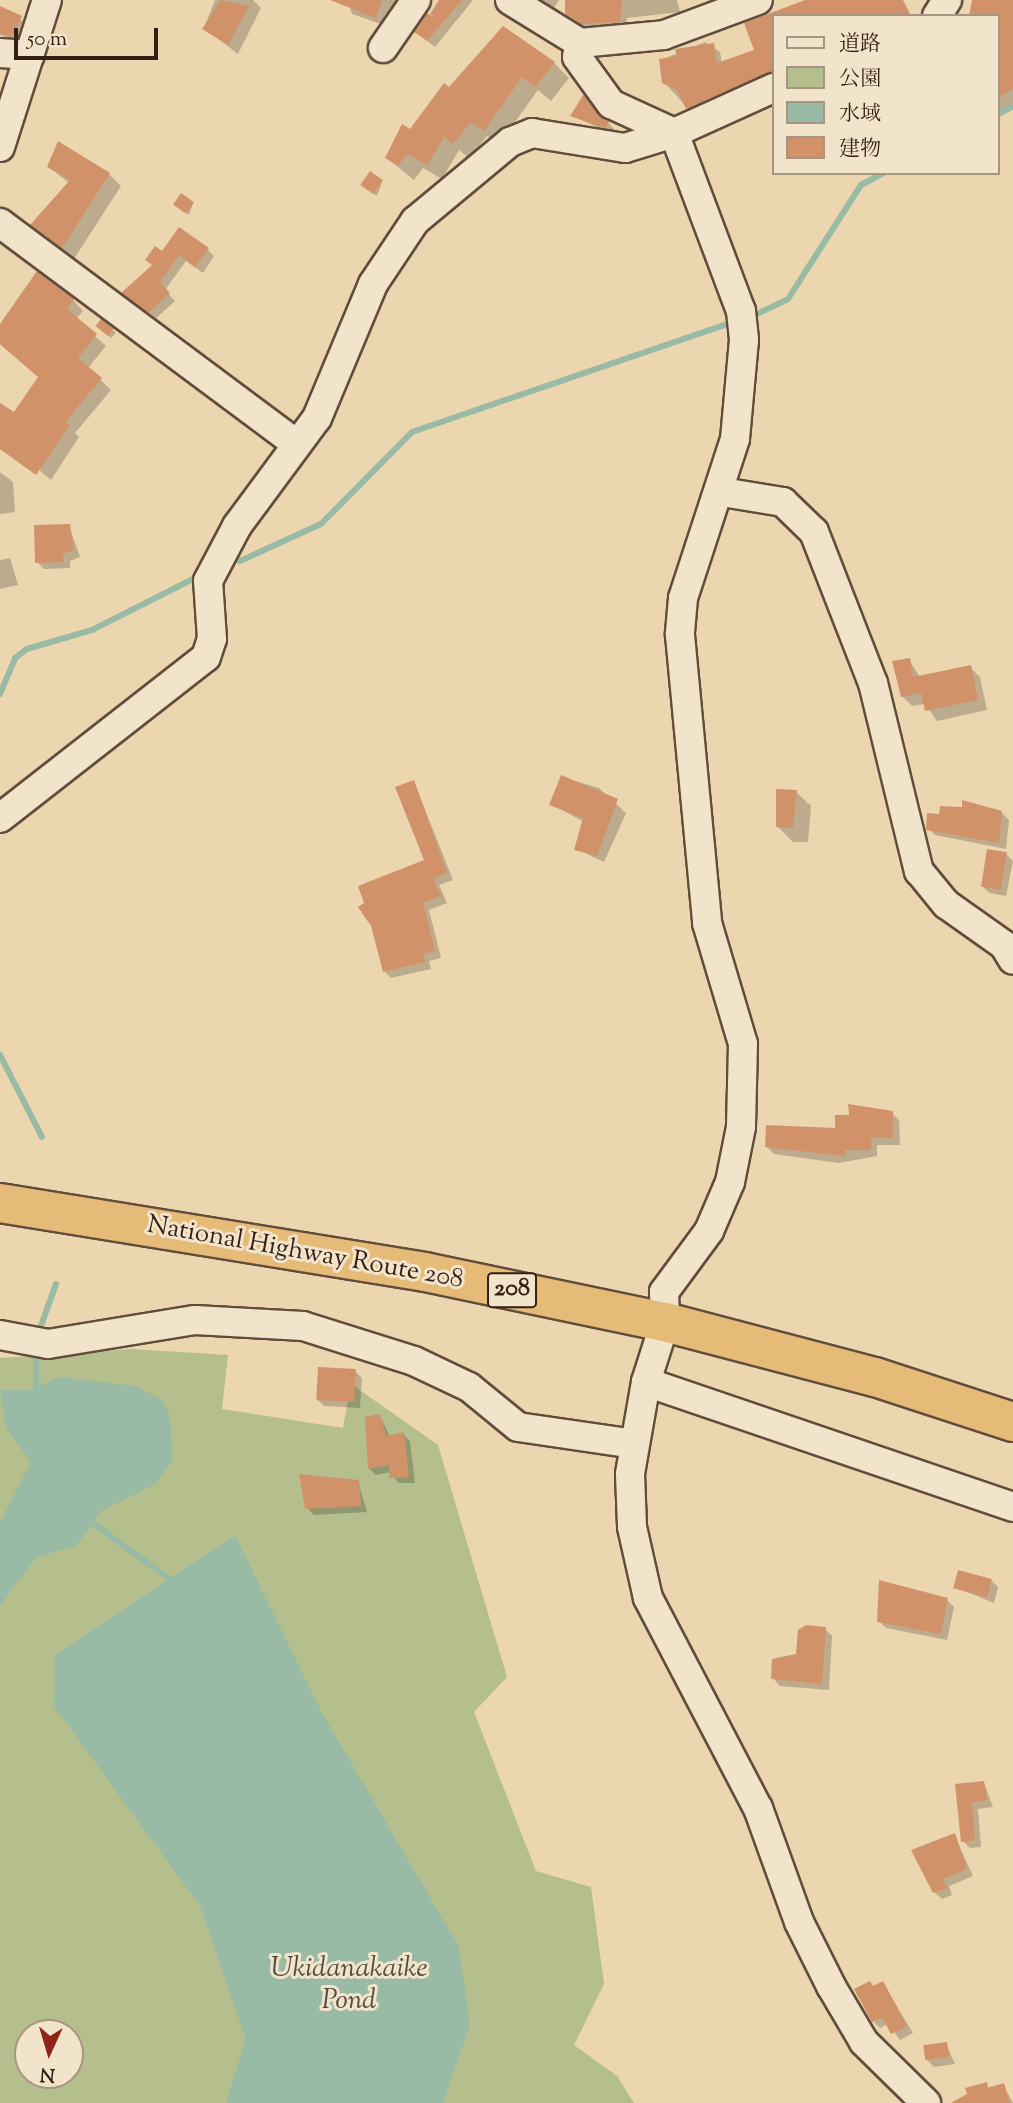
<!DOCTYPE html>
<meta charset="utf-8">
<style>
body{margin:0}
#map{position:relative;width:1013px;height:2103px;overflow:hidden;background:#ebd6af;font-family:"Sorts Mill Goudy","Noto Serif JP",serif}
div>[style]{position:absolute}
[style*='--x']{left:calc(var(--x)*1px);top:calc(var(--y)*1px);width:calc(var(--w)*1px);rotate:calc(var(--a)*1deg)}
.green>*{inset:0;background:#b5be8d}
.water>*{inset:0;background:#99baa5}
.shadow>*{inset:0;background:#0003;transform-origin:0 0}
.stream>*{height:6px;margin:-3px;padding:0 3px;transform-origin:3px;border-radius:3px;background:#99baa5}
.building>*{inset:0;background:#d29269;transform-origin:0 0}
.roads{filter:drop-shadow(2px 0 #624d3c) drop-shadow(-2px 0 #624d3c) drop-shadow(0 2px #624d3c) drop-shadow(0 -2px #624d3c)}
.minor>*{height:28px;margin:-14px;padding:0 14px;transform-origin:14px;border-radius:14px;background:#f2e4cb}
.highway>*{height:38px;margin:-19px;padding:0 19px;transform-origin:19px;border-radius:19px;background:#e6bb78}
span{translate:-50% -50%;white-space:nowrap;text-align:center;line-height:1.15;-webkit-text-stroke:6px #f2e4cb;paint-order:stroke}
.shield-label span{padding:2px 5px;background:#f2e4cb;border:2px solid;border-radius:5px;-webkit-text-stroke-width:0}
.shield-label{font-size:24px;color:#351f15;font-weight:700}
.street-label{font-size:26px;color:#351f15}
.water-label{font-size:28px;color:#534e40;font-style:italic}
.legend{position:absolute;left:772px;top:14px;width:228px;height:161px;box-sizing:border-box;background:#f2e4cb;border:2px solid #a69582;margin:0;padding:9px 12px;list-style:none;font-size:21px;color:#351f15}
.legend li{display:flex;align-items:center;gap:14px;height:35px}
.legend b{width:35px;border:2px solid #a69582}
.north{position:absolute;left:14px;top:2019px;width:70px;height:70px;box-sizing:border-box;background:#f2e4cb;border:2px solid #a69582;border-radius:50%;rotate:184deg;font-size:19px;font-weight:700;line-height:28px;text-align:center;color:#351f15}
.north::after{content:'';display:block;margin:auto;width:24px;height:32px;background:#8f2418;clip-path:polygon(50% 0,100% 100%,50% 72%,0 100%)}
.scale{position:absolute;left:14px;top:28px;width:144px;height:32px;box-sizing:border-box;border:4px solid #351f15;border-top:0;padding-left:9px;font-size:21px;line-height:24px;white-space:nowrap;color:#351f15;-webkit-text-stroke:5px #f2e4cb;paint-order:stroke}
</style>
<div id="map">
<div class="green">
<i style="clip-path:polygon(evenodd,131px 1349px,228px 1355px,222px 1409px,343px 1428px,351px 1384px,438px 1445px,507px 1677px,474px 1712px,536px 1871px,591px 1887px,604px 1984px,574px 2045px,617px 2076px,634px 2103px,0 2103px,0 1358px,131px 1349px,28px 2033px,70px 2033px,70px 2075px,28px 2075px,28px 2033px)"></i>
</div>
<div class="water">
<i style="clip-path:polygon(59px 1377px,136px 1386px,163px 1401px,170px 1416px,172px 1461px,155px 1484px,101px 1511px,76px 1546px,36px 1557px,0 1606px,0 1522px,31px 1462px,6px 1428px,0 1390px,31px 1390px)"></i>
<i style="clip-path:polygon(235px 1535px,321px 1711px,459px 1947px,470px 2025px,443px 2103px,226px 2103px,246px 2039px,200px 1906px,54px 1706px,55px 1655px)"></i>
</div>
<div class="shadow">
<i style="clip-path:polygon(215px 0,253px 0,261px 8px,238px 54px,204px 28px)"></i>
<i style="clip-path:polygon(347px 0,402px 0,384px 25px,352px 14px)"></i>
<i style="clip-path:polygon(441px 0,473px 0,435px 47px,416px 32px,438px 21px)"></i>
<i style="clip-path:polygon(540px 0,559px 0,554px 8px)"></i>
<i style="clip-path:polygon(567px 0,677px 0,680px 12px,627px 18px,626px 29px,590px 31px,567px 13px)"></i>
<i style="clip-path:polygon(806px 0,840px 0,773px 16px,773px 82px,694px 115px,664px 82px,661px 60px,705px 42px,720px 52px,722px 63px,756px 51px,746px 24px)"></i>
<i style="left:998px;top:0;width:15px;height:110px"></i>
<i style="clip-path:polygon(0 8px,28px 24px,20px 43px,0 35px)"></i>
<i style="clip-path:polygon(554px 63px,569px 78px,551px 101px,538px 90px,499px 144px,487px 136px,469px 158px,459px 150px,442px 179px,423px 168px,414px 180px,387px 158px,449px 89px)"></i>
<i style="clip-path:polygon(584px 97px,615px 130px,613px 134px,572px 116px)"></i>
<i style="clip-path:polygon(49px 167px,109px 174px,121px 186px,74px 259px,33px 225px,69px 183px)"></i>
<i style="clip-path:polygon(382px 182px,377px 196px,366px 188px)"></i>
<i style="clip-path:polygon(193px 203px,189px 215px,178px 207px)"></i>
<i style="clip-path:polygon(208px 250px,214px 256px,203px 273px,186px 261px,165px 290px,175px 301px,156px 318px,130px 299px,162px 253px)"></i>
<i style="clip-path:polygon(73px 300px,83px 311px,76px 319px,106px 346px,88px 368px,111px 390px,75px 433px,79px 437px,51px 480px,0 437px,0 404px,15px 414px,40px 378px,0 344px,0 330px)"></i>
<i style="clip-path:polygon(102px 322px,116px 333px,111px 338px,98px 326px)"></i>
<i style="clip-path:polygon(0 472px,13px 482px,15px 512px,0 514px)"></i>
<i style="clip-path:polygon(70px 529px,80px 557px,70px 561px,70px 568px,44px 569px,37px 562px)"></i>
<i style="clip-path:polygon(10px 558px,18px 585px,0 589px,0 560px)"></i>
<i style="clip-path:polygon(909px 660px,920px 677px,970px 667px,980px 677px,987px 710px,937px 721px,925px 704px,912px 706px,902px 696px)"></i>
<i style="clip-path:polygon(562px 777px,599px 788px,626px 813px,604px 862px,576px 849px,584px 822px,551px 804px)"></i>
<i style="clip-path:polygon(414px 782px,453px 880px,439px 885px,447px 903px,429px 910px,441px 958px,429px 961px,431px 969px,391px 978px,384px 971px,427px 861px)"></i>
<i style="clip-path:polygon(796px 792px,811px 806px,808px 842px,793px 842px,778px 827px)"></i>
<i style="clip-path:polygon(1001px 812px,1009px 820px,1006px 849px,935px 835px,928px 828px)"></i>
<i style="clip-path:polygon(1006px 854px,1013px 861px,1006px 896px,990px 893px,982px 886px)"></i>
<i style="clip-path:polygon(892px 1113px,899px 1120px,900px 1145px,877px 1145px,877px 1156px,839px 1163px,774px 1154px,766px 1146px)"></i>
<i style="clip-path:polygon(355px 1371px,362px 1378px,360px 1408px,324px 1406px,317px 1399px)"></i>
<i style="clip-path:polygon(380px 1416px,390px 1437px,403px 1434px,410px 1441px,415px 1483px,398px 1483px,391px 1472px,376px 1475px,370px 1469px,367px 1418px)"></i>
<i style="clip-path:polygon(358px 1481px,367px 1512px,314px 1515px,307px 1508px)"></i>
<i style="clip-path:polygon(991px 1580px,998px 1587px,994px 1603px,955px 1587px)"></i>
<i style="clip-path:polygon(880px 1582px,947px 1600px,954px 1607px,947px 1640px,886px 1628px,879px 1621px)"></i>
<i style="clip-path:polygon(825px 1629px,832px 1636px,829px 1690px,780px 1686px,773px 1678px)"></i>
<i style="clip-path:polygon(984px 1783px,993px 1807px,978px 1809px,981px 1847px,970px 1848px,963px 1841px,957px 1786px)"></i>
<i style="clip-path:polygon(954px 1835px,973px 1876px,949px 1886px,952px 1895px,942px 1899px,934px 1892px)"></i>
<i style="clip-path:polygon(883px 1983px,913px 2033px,900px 2040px,888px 2024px,880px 2028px,873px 2021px,857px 1990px)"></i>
<i style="clip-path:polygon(946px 2044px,955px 2064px,934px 2067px,926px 2059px)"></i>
<i style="clip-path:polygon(1003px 2085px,1013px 2103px,972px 2103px,968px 2090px)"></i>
</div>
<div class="stream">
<i style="--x:997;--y:115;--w:18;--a:-29"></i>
<i style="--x:751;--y:317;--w:41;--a:-25.9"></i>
<i style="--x:788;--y:299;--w:135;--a:-57.4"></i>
<i style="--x:861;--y:185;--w:26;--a:-28"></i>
<i style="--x:240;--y:561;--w:89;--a:-24.6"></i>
<i style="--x:321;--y:524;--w:129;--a:-45.3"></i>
<i style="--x:412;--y:432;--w:339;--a:-18.9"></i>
<i style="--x:0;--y:694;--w:39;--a:-67"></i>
<i style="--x:15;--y:658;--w:15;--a:-37"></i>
<i style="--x:27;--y:649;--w:68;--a:-16.3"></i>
<i style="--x:92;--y:630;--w:120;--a:-26.8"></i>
<i style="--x:0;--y:1055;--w:92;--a:62.9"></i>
<i style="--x:38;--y:1334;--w:53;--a:-70.2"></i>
<i style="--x:36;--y:1397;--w:48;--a:-90"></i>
<i style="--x:86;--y:1518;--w:102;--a:36.2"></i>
<i style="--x:168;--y:1578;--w:9;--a:72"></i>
</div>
<div class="building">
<i style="clip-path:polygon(221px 0,249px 6px,228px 45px,202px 29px)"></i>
<i style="clip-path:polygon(330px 0,382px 0,376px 18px)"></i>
<i style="clip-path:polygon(439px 0,462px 0,427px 41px,414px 32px,427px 13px,436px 18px,430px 14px)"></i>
<i style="clip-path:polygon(565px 0,622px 0,620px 22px,581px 24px,565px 14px)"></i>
<i style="clip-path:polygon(805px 0,903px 0,911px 16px,773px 16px,773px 72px,686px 109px,677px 90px,662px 83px,659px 59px,677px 56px,675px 49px,714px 43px,717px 63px,754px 50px,744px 23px)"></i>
<i style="clip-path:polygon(972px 0,1013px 0,1013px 89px,997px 99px,997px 16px,969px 16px)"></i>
<i style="clip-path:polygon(0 6px,22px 16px,12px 37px,0 33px)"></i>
<i style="clip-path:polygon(503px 26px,555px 62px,535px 87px,522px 77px,484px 131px,471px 122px,453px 144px,444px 137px,427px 165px,407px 154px,398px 166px,385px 158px,402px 124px,410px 129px,444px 83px,449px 87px)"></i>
<i style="clip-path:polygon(584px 94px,609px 122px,605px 128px,570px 116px)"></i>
<i style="clip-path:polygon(58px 141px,110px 173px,62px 248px,30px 225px,70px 180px,47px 167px)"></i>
<i style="left:370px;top:171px;width:16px;height:17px;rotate:35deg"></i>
<i style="left:181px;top:193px;width:16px;height:14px;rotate:35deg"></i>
<i style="clip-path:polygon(179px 227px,209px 248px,195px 267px,179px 255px,160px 282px,170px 293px,148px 313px,121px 293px,152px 265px,145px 260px,155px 246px,162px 251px)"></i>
<i style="clip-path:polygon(37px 271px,74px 299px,67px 309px,97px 334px,78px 358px,102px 378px,65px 422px,70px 425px,36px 475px,0 449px,0 403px,14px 412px,38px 377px,0 344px,0 324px)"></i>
<i style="left:101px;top:319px;width:16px;height:9px;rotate:38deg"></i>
<i style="clip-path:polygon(70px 524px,74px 550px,63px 554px,64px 562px,35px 563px,34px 525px)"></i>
<i style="clip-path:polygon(910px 658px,913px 677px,971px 665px,978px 700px,925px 711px,921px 693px,901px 697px,892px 661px)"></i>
<i style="clip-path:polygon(561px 775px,618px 799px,597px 856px,574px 850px,583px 818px,549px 805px)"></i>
<i style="clip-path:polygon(414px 780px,447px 873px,433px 878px,441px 896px,423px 903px,435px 951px,423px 954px,425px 962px,383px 972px,371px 926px,358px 907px,364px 903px,358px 886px,424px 860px,395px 787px)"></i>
<i style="clip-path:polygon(776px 789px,797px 790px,793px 828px,776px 827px)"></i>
<i style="clip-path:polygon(962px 800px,1002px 811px,999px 843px,926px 830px,927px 813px,939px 814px,940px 806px,962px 807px)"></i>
<i style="left:987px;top:849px;width:20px;height:38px;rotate:9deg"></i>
<i style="clip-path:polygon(848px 1104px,893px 1111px,893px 1138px,871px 1138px,871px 1150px,845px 1150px,845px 1156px,765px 1147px,766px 1125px,835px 1128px,835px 1115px,849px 1115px)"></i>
<i style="left:318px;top:1367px;width:38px;height:33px;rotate:3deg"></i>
<i style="clip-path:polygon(380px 1414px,386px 1436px,404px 1432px,409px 1477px,389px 1478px,389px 1465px,368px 1469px,365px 1417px)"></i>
<i style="clip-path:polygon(299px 1474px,359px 1480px,361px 1506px,305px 1509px)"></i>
<i style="left:958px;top:1570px;width:35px;height:19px;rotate:15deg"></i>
<i style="clip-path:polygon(879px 1580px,948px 1598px,941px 1634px,877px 1622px)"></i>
<i style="clip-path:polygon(806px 1625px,826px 1627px,822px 1684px,771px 1679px,772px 1659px,796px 1654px,798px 1630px)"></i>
<i style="clip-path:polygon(984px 1781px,987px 1800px,972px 1802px,975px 1840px,961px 1842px,955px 1784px)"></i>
<i style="clip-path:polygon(955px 1833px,967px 1869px,943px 1879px,947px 1888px,933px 1893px,911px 1850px)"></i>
<i style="clip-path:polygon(870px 1981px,873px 1986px,883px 1981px,907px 2026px,891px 2034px,882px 2017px,872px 2022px,854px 1989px)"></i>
<i style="left:947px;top:2042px;width:15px;height:24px;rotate:82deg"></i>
<i style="clip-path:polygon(987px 2082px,988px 2088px,1004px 2083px,1010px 2103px,951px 2103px,967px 2094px,965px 2088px)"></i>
</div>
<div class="roads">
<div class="minor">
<i style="--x:510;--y:0;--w:82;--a:31.6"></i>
<i style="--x:580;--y:43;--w:84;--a:-5.4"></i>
<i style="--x:664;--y:35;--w:100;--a:-20.4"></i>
<i style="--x:937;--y:16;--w:19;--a:-58"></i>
<i style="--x:580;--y:43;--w:14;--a:102"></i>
<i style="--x:577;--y:57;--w:58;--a:54.1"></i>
<i style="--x:611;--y:104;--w:69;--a:24.7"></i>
<i style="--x:674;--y:133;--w:190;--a:69.4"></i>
<i style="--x:741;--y:311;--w:29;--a:84"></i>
<i style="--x:744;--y:340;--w:99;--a:95.2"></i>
<i style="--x:735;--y:439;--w:167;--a:108.1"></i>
<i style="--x:683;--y:598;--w:37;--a:95"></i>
<i style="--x:680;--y:635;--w:289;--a:84.6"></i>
<i style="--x:707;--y:923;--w:126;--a:73.4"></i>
<i style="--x:743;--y:1044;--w:83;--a:91.4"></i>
<i style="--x:741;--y:1127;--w:56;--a:101.3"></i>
<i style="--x:730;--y:1182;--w:53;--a:113.2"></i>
<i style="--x:709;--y:1231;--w:76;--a:126.4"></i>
<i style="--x:664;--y:1292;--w:30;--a:88"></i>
<i style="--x:665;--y:1322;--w:63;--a:107.6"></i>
<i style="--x:646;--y:1382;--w:93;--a:99.9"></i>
<i style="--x:630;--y:1474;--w:53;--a:87.8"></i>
<i style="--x:632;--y:1527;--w:73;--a:77.3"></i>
<i style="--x:648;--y:1598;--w:237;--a:62.4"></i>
<i style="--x:758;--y:1808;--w:121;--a:70.2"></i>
<i style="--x:799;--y:1922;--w:72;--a:63.4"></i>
<i style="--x:831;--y:1986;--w:65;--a:59.5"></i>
<i style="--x:864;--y:2042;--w:87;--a:44.5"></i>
<i style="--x:383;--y:48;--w:58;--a:-55.5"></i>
<i style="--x:0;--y:53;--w:30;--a:4"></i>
<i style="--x:0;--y:147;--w:154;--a:-72.3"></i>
<i style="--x:0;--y:223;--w:368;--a:36.7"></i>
<i style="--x:722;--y:492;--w:62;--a:9.3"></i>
<i style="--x:783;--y:502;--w:43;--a:44.1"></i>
<i style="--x:814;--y:532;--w:162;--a:68.7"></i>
<i style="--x:873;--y:683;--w:194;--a:76.3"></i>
<i style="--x:919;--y:871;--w:43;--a:50.7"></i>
<i style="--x:946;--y:904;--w:71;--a:35.3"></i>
<i style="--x:1004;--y:945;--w:17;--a:59"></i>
<i style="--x:0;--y:818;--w:261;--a:-38"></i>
<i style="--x:206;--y:657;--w:19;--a:-72"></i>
<i style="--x:212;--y:639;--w:58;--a:-93.9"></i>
<i style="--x:208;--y:581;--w:62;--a:-62.2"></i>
<i style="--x:237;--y:526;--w:134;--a:-53.5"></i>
<i style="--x:317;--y:418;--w:145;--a:-67.3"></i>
<i style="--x:373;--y:284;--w:76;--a:-56.3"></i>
<i style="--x:415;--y:221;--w:124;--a:-39.7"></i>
<i style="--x:510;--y:142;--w:24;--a:-22"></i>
<i style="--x:532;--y:133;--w:94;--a:9.2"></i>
<i style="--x:625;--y:148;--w:51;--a:-17"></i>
<i style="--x:674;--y:133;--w:109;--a:-24.4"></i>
<i style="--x:0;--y:1335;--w:49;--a:10.6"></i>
<i style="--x:48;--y:1344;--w:149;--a:-9.3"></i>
<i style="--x:195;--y:1320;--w:108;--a:3.2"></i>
<i style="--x:303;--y:1326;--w:116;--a:17.5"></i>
<i style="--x:414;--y:1361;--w:61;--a:25.3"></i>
<i style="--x:469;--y:1387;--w:63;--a:39.2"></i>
<i style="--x:518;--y:1427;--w:117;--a:8.3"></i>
<i style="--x:646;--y:1382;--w:388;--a:18.8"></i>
</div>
<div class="highway">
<i style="--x:0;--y:1203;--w:431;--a:9.2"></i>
<i style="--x:425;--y:1272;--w:245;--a:11.8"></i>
<i style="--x:665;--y:1322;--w:217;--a:14.7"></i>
<i style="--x:875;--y:1377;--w:145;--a:18.1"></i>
</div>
</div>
<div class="shield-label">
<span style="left:512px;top:1290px">208</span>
</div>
<div class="street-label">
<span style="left:305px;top:1253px;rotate:10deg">National Highway Route 208</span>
</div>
<div class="water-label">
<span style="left:349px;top:1985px">Ukidanakaike<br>Pond</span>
</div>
<ul class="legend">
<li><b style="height:9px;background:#f2e4cb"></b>道路</li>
<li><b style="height:19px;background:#b5be8d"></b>公園</li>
<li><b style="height:19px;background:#99baa5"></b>水域</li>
<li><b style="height:19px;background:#d29269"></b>建物</li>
</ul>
<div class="north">N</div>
<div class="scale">50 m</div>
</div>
